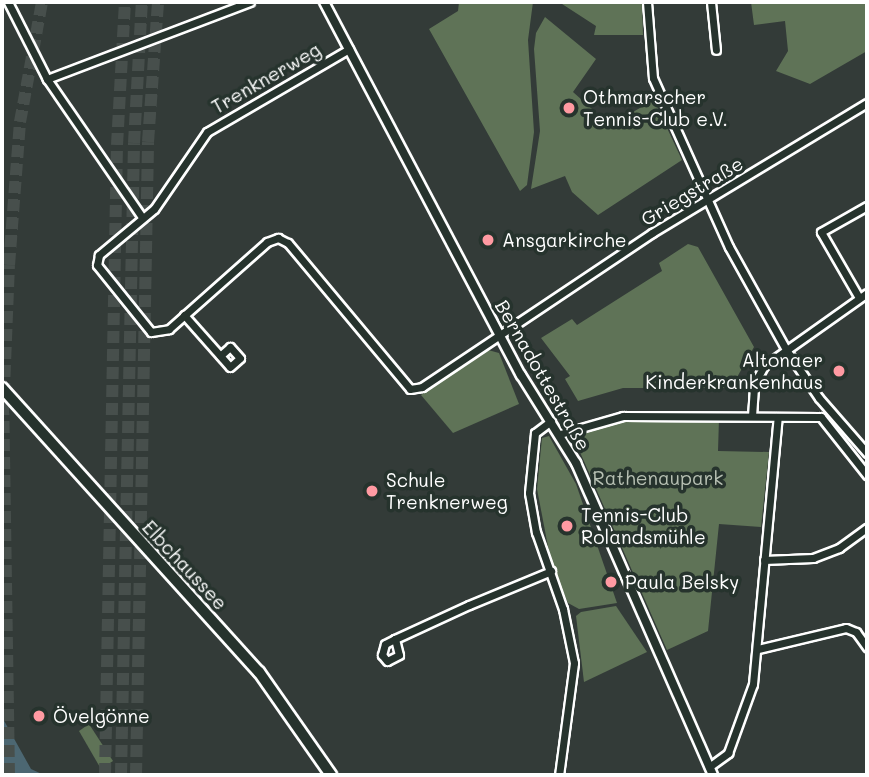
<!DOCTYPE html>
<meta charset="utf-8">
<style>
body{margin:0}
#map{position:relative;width:869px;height:777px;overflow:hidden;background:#333b38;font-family:Mali,sans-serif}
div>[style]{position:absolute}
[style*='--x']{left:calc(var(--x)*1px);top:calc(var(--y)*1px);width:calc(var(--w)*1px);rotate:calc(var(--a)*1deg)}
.green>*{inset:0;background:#5f7357}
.water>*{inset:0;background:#4c6772}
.motorway-tunnel>*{height:12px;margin-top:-6px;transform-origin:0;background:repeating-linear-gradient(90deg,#474f4c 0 12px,transparent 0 18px)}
.roads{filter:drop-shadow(2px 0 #fff) drop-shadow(-2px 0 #fff) drop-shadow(0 2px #fff) drop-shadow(0 -2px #fff)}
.minor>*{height:7px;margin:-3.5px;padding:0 3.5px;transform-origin:3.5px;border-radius:3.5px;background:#26332d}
.tertiary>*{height:8px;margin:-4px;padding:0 4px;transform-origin:4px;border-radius:4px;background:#26332d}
.secondary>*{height:10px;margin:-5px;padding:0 5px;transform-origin:5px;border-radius:5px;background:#26332d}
.dots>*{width:19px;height:19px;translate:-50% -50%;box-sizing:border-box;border:4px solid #26332d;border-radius:50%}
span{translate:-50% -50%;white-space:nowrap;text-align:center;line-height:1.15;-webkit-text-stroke:7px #26332d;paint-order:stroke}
.street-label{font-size:19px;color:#fff}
.poi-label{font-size:19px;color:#fff}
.left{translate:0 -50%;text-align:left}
.right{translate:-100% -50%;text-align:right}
.park-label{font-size:19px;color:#b7c0b3}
.frame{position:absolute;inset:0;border:4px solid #fff;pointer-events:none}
</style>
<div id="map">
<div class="green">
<i style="clip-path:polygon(459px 2px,533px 2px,528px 40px,534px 132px,527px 185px,520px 191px,429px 29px,458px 11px)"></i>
<i style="clip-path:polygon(559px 2px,642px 2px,643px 35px,594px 35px,596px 26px)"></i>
<i style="clip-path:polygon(751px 2px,867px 2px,867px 51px,810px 84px,776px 71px,788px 51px,785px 21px,754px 25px)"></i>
<i style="clip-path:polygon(545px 17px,596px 59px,573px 92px,610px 125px,654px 100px,682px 160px,598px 215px,572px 192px,565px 176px,531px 189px,540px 131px,534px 49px,536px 33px)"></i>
<i style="clip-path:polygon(688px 244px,698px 247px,754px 347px,731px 388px,623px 388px,578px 401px,565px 379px,570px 376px,541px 338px,572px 319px,577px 325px,662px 271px,659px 263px)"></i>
<i style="clip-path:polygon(488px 350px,499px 353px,519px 404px,453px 433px,421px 395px)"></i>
<i style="clip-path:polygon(627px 419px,719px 419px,718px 451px,769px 452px,761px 527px,719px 524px,708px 631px,667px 650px,572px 434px)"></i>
<i style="clip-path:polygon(549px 436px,576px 484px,617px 603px,579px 609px,568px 603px,551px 562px,537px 489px,542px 438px)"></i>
<i style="clip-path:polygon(616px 606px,647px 652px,584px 682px,576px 616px,581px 612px)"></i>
<i style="clip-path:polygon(89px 724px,113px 761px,101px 769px,79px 731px)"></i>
</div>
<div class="water">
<i style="clip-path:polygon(2px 717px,31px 769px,44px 775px,2px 775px)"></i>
</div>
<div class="motorway-tunnel">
<i style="--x:9;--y:775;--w:362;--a:-90.9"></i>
<i style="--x:3;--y:413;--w:148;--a:-87.7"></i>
<i style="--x:9;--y:265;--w:143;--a:-85.6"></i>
<i style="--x:20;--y:122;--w:122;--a:-79.6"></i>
<i style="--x:105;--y:775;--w:630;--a:-88.91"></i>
<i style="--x:117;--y:145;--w:143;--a:-86.8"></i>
<i style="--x:121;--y:775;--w:632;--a:-88.82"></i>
<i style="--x:134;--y:143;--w:141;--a:-86.8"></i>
<i style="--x:136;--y:775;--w:633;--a:-88.91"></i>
<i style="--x:148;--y:142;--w:140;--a:-85.9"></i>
</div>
<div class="roads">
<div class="minor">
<i style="--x:8;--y:2;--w:86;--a:63.1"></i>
<i style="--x:47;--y:79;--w:168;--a:55.5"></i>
<i style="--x:647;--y:2;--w:76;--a:85.5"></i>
<i style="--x:653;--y:78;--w:185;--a:65.8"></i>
<i style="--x:729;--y:247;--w:119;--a:60.9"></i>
<i style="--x:787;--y:351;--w:57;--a:55.8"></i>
<i style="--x:819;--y:398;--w:73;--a:48.9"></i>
<i style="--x:711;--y:2;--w:48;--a:84.1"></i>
<i style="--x:349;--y:49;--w:164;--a:149.7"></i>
<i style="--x:207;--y:132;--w:93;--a:124.5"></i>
<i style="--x:154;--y:209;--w:72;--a:140.1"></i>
<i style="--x:99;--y:255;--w:10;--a:101"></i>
<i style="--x:97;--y:265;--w:86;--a:51.1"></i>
<i style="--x:151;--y:332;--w:18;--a:-9"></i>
<i style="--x:169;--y:329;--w:131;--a:-41.6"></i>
<i style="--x:267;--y:242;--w:12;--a:-20"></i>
<i style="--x:278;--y:238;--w:11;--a:27"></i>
<i style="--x:288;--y:243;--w:190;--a:50.1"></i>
<i style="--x:410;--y:389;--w:12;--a:-9"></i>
<i style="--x:422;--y:387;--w:277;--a:-33.8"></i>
<i style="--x:652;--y:233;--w:251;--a:-31.2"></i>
<i style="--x:47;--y:79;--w:217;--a:-20.8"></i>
<i style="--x:858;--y:296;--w:74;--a:-120"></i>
<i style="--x:821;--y:232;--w:53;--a:-29.5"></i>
<i style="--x:184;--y:315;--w:69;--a:48.5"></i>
<i style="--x:230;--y:367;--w:13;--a:-42"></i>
<i style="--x:240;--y:358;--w:15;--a:-132"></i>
<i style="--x:230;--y:347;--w:13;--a:138"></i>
<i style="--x:752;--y:416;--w:32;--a:-86"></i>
<i style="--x:754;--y:384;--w:21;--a:-61"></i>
<i style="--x:764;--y:366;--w:126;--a:-35.3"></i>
<i style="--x:821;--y:417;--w:74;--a:51.6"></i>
<i style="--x:551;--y:421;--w:20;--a:143"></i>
<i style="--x:535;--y:433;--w:60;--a:95.7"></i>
<i style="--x:529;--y:493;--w:40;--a:80"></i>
<i style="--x:536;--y:532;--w:82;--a:70.7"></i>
<i style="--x:563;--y:609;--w:55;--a:78.5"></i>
<i style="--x:574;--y:663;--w:113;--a:97.6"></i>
<i style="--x:560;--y:434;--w:66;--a:-15.9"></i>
<i style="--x:623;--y:416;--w:198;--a:0.3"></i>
<i style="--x:764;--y:560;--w:49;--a:-2.3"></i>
<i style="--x:813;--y:558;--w:28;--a:-21"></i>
<i style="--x:839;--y:548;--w:34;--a:-36"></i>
<i style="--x:395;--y:639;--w:16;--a:76"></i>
<i style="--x:399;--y:655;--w:13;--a:153"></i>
<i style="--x:387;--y:661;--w:8;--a:-130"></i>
<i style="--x:382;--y:655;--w:11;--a:-75"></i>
<i style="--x:385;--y:644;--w:11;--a:-27"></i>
<i style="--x:395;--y:639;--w:81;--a:-24.7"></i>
<i style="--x:469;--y:605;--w:89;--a:-22.5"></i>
<i style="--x:758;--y:649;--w:90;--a:-13.4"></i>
<i style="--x:846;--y:628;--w:11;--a:22"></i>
<i style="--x:856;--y:632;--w:19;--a:54"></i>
<i style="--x:709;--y:767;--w:24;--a:-36"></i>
<i style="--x:728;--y:753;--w:73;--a:-70.1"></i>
<i style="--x:753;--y:684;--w:268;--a:-84.7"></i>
</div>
<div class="tertiary">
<i style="--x:324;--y:2;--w:422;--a:62.2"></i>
<i style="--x:521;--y:375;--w:104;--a:58"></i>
<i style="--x:576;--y:463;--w:341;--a:66.3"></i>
</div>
<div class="secondary">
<i style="--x:2;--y:388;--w:383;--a:47.9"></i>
<i style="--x:259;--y:672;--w:126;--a:55"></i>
</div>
</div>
<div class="dots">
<i style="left:569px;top:108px;background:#ff9aa2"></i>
<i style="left:488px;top:240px;background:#ff9aa2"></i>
<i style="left:839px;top:371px;background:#ff9aa2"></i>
<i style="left:372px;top:491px;background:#ff9aa2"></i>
<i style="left:567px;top:526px;background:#ff9aa2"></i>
<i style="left:611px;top:582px;background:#ff9aa2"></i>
<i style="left:39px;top:716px;background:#ff9aa2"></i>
</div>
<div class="street-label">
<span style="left:266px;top:78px;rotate:-30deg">Trenknerweg</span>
<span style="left:692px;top:191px;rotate:-31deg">Griegstraße</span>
<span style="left:543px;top:375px;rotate:60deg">Bernadottestraße</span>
<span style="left:185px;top:565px;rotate:47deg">Elbchaussee</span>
</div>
<div class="poi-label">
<span class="left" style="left:583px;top:108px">Othmarscher<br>Tennis-Club e.V.</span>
<span class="left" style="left:502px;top:240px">Ansgarkirche</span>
<span class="right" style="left:823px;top:371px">Altonaer<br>Kinderkrankenhaus</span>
<span class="left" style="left:386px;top:491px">Schule<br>Trenknerweg</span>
<span class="left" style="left:581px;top:526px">Tennis-Club<br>Rolandsmühle</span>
<span class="left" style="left:625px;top:582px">Paula Belsky</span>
<span class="left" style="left:53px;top:716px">Övelgönne</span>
</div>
<div class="park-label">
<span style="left:658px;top:478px">Rathenaupark</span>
</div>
<div class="frame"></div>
</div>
